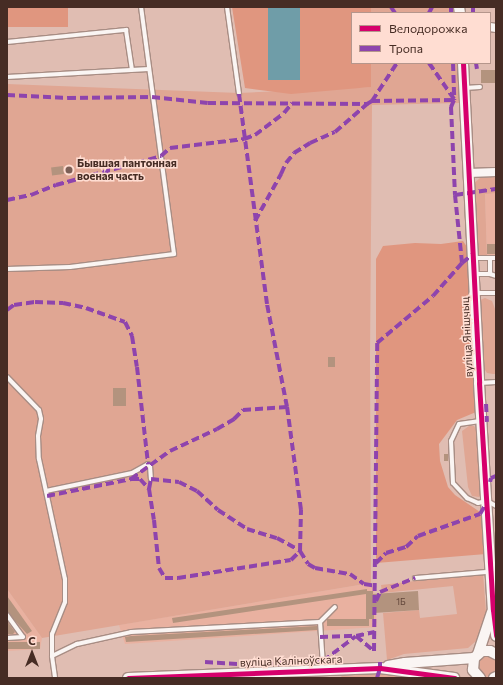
<!DOCTYPE html>
<meta charset="utf-8">
<style>
body{margin:0}
#map{position:relative;width:503px;height:685px;overflow:hidden;background:#e0bdb2;font-family:Commissioner,sans-serif}
div>[style]{position:absolute}
[style*='--x']{left:calc(var(--x)*1px);top:calc(var(--y)*1px);width:calc(var(--w)*1px);rotate:calc(var(--a)*1deg)}
.built>*{inset:0;background:#e9b1a0}
.green>*{inset:0;background:#e0a693;transform-origin:0 0}
.forest>*{inset:0;background:#e0967f;transform-origin:0 0}
.water>*{inset:0;background:#6f9da8;transform-origin:0 0}
.building>*{inset:0;background:#b3937e;transform-origin:0 0}
.roads{filter:drop-shadow(1px 0 #a88d84) drop-shadow(-1px 0 #a88d84) drop-shadow(0 1px #a88d84) drop-shadow(0 -1px #a88d84)}
.service>*{height:4px;margin:-2px;padding:0 2px;transform-origin:2px;border-radius:2px;background:#faf5f3}
.minor>*{height:8px;margin:-4px;padding:0 4px;transform-origin:4px;border-radius:4px;background:#faf5f3}
.tertiary>*{height:10px;margin:-5px;padding:0 5px;transform-origin:5px;border-radius:5px;background:#faf5f3}
.quiet>*{height:4px;margin-top:-2px;transform-origin:0;background:repeating-linear-gradient(90deg,#8e44ad 0 8px,transparent 0 12px)}
.cycleway>*{height:5px;margin:-2.5px;padding:0 2.5px;transform-origin:2.5px;border-radius:2.5px;background:#d6006c}
.dots>*{width:11px;height:11px;translate:-50% -50%;box-sizing:border-box;border:2px solid #ffddd2;border-radius:50%}
span{translate:-50% -50%;white-space:nowrap;text-align:center;line-height:1.15;-webkit-text-stroke:3px #ffddd2;paint-order:stroke}
.number-label{font-size:9px;color:#61463a}
.number-label span{-webkit-text-stroke-width:0}
.poi-label{font-size:11px;color:#462c24;font-weight:700}
.left{translate:0 -50%;text-align:left}
.street-label{font-size:11px;color:#462c24}
.frame{position:absolute;inset:0;border:8px solid #462c24;pointer-events:none}
.legend{position:absolute;left:351px;top:12px;width:140px;height:52px;box-sizing:border-box;background:#ffddd2;border:1px solid #b5968c;margin:0;padding:5px 7px;list-style:none;font-size:12px;color:#462c24}
.legend li{display:flex;align-items:center;gap:8px;height:20px}
.legend b{width:20px;border:1px solid #b5968c}
.north{position:absolute;left:12px;top:633px;width:40px;height:40px;-webkit-text-stroke:3px #ffddd2;paint-order:stroke;rotate:0deg;font-size:11px;font-weight:700;line-height:16px;text-align:center;color:#462c24}
.north::after{content:'';display:block;margin:auto;width:14px;height:18px;background:#462c24;clip-path:polygon(50% 0,100% 100%,50% 72%,0 100%)}
</style>
<div id="map">
<div class="built">
<i style="clip-path:polygon(485px 193px,496px 193px,496px 256px,487px 257px)"></i>
<i style="clip-path:polygon(371px 583px,374px 591px,377px 627px,125px 644px,119px 625px)"></i>
<i style="clip-path:polygon(7px 589px,42px 638px,40px 649px,7px 651px)"></i>
</div>
<div class="green">
<i style="left:371px;top:7px;width:82px;height:6px"></i>
<i style="clip-path:polygon(371px 63px,457px 63px,460px 103px,372px 105px,370px 358px,371px 583px,42px 638px,7px 589px,7px 84px,239px 93px,371px 87px)"></i>
<i style="clip-path:polygon(496px 177px,496px 193px,485px 194px,487px 257px,480px 257px,477px 255px,472px 185px,480px 178px)"></i>
<i style="clip-path:polygon(485px 298px,492px 301px,495px 309px,496px 374px,493px 374px,487px 373px,483px 367px,479px 303px,480px 300px)"></i>
<i style="clip-path:polygon(469px 426px,474px 426px,477px 431px,481px 495px,479px 497px,472px 496px,468px 487px,462px 431px)"></i>
<i style="clip-path:polygon(483px 573px,486px 612px,482px 629px,476px 641px,468px 648px,404px 654px,387px 660px,383px 613px,419px 610px,420px 618px,457px 614px,453px 586px,382px 593px,381px 585px)"></i>
<i style="clip-path:polygon(480px 654px,496px 656px,496px 673px,492px 676px,485px 677px,478px 675px,475px 658px)"></i>
<i style="clip-path:polygon(391px 673px,418px 678px,339px 678px,342px 676px)"></i>
<i style="clip-path:polygon(308px 675px,315px 676px,319px 678px,229px 678px)"></i>
</div>
<div class="forest">
<i style="left:7px;top:7px;width:61px;height:20px"></i>
<i style="clip-path:polygon(232px 7px,371px 7px,371px 13px,352px 13px,352px 63px,371px 63px,371px 87px,291px 94px,245px 88px)"></i>
<i style="clip-path:polygon(463px 241px,469px 250px,476px 412px,457px 420px,439px 444px,440px 461px,448px 487px,455px 495px,480px 512px,483px 518px,486px 554px,376px 563px,376px 259px,383px 246px,415px 243px,441px 244px)"></i>
</div>
<div class="water">
<i style="left:268px;top:7px;width:32px;height:73px"></i>
</div>
<div class="building">
<i style="left:481px;top:70px;width:15px;height:13px"></i>
<i style="left:63px;top:166px;width:8px;height:12px;rotate:83deg"></i>
<i style="left:487px;top:244px;width:8px;height:10px"></i>
<i style="left:328px;top:357px;width:7px;height:10px"></i>
<i style="left:113px;top:388px;width:13px;height:18px"></i>
<i style="left:444px;top:454px;width:4px;height:7px"></i>
<i style="clip-path:polygon(367px 589px,367px 591px,373px 591px,373px 594px,418px 591px,419px 610px,374px 613px,374px 619px,366px 619px,366px 594px,173px 623px,172px 618px)"></i>
<i style="clip-path:polygon(7px 596px,32px 631px,27px 634px,7px 612px)"></i>
<i style="left:369px;top:619px;width:7px;height:42px;rotate:90deg"></i>
<i style="clip-path:polygon(7px 621px,15px 632px,13px 634px,7px 634px)"></i>
<i style="clip-path:polygon(317px 626px,317px 630px,126px 642px,125px 637px,131px 636px)"></i>
<i style="left:40px;top:642px;width:7px;height:33px;rotate:90deg"></i>
</div>
<div class="roads">
<div class="service">
<i style="--x:227;--y:7;--w:87;--a:82.1"></i>
<i style="--x:7;--y:42;--w:120;--a:-5.8"></i>
<i style="--x:126;--y:30;--w:40;--a:81.5"></i>
<i style="--x:7;--y:77;--w:142;--a:-3.2"></i>
<i style="--x:465;--y:88;--w:15;--a:-4"></i>
<i style="--x:473;--y:258;--w:23;--a:0"></i>
<i style="--x:490;--y:258;--w:16;--a:90"></i>
<i style="--x:7;--y:269;--w:63;--a:-1.8"></i>
<i style="--x:70;--y:267;--w:105;--a:-7.1"></i>
<i style="--x:174;--y:254;--w:249;--a:-97.6"></i>
<i style="--x:474;--y:274;--w:16;--a:0"></i>
<i style="--x:490;--y:274;--w:6;--a:18"></i>
<i style="--x:474;--y:293;--w:22;--a:0"></i>
<i style="--x:7;--y:377;--w:46;--a:45.9"></i>
<i style="--x:39;--y:410;--w:9;--a:77"></i>
<i style="--x:41;--y:419;--w:17;--a:100"></i>
<i style="--x:38;--y:436;--w:23;--a:88"></i>
<i style="--x:39;--y:459;--w:123;--a:77.8"></i>
<i style="--x:65;--y:579;--w:23;--a:90"></i>
<i style="--x:65;--y:602;--w:35;--a:112"></i>
<i style="--x:52;--y:634;--w:22;--a:90"></i>
<i style="--x:52;--y:656;--w:22;--a:82"></i>
<i style="--x:480;--y:383;--w:16;--a:-4"></i>
<i style="--x:480;--y:421;--w:21;--a:172"></i>
<i style="--x:459;--y:424;--w:19;--a:115"></i>
<i style="--x:451;--y:441;--w:42;--a:87.3"></i>
<i style="--x:453;--y:483;--w:21;--a:47"></i>
<i style="--x:467;--y:498;--w:12;--a:24"></i>
<i style="--x:478;--y:503;--w:9;--a:-13"></i>
<i style="--x:487;--y:501;--w:10;--a:29"></i>
<i style="--x:46;--y:491;--w:88;--a:-11.8"></i>
<i style="--x:132;--y:473;--w:18;--a:-29"></i>
<i style="--x:148;--y:464;--w:3;--a:45"></i>
<i style="--x:150;--y:466;--w:13;--a:86"></i>
<i style="--x:415;--y:578;--w:81;--a:-4.9"></i>
<i style="--x:7;--y:615;--w:27;--a:54"></i>
<i style="--x:23;--y:637;--w:16;--a:176"></i>
<i style="--x:320;--y:622;--w:39;--a:86"></i>
<i style="--x:323;--y:661;--w:8;--a:104"></i>
<i style="--x:52;--y:656;--w:28;--a:-26"></i>
<i style="--x:77;--y:644;--w:55;--a:-12.5"></i>
<i style="--x:131;--y:632;--w:189;--a:-3"></i>
<i style="--x:320;--y:622;--w:21;--a:-45"></i>
</div>
<div class="minor">
<i style="--x:490;--y:27;--w:6;--a:9"></i>
<i style="--x:469;--y:173;--w:27;--a:-2"></i>
</div>
<div class="tertiary">
<i style="--x:459;--y:7;--w:6;--a:81"></i>
<i style="--x:463;--y:63;--w:320;--a:87.1"></i>
<i style="--x:479;--y:383;--w:227;--a:86.5"></i>
<i style="--x:493;--y:610;--w:26;--a:83"></i>
<i style="--x:478;--y:654;--w:44;--a:-71.6"></i>
<i style="--x:388;--y:666;--w:17;--a:-10"></i>
<i style="--x:405;--y:663;--w:69;--a:-4.1"></i>
<i style="--x:128;--y:678;--w:252;--a:-2.3"></i>
<i style="--x:380;--y:668;--w:75;--a:7.7"></i>
<i style="--x:480;--y:678;--w:11;--a:-131"></i>
<i style="--x:473;--y:670;--w:12;--a:-85"></i>
<i style="--x:474;--y:658;--w:11;--a:-41"></i>
<i style="--x:482;--y:651;--w:8;--a:0"></i>
<i style="--x:490;--y:651;--w:7;--a:27"></i>
<i style="--x:494;--y:678;--w:2;--a:-27"></i>
</div>
</div>
<div class="quiet">
<i style="--x:391;--y:7;--w:7;--a:56"></i>
<i style="--x:451;--y:7;--w:6;--a:90"></i>
<i style="--x:473;--y:7;--w:6;--a:90"></i>
<i style="--x:429;--y:13;--w:7;--a:-63"></i>
<i style="--x:429;--y:63;--w:44;--a:55.2"></i>
<i style="--x:453;--y:63;--w:37;--a:88"></i>
<i style="--x:454;--y:100;--w:8;--a:113"></i>
<i style="--x:451;--y:107;--w:88;--a:87.4"></i>
<i style="--x:455;--y:195;--w:68;--a:84.1"></i>
<i style="--x:476;--y:63;--w:6;--a:81"></i>
<i style="--x:7;--y:95;--w:61;--a:2.8"></i>
<i style="--x:68;--y:98;--w:84;--a:-0.7"></i>
<i style="--x:152;--y:97;--w:56;--a:6.1"></i>
<i style="--x:208;--y:103;--w:159;--a:0.4"></i>
<i style="--x:367;--y:104;--w:6;--a:-31"></i>
<i style="--x:372;--y:101;--w:45;--a:-56.7"></i>
<i style="--x:372;--y:101;--w:82;--a:-0.7"></i>
<i style="--x:455;--y:195;--w:41;--a:-8.3"></i>
<i style="--x:7;--y:200;--w:25;--a:-12"></i>
<i style="--x:31;--y:195;--w:27;--a:-22"></i>
<i style="--x:56;--y:185;--w:109;--a:-15.4"></i>
<i style="--x:161;--y:156;--w:12;--a:-42"></i>
<i style="--x:170;--y:148;--w:75;--a:-6.9"></i>
<i style="--x:244;--y:139;--w:12;--a:-20"></i>
<i style="--x:255;--y:135;--w:36;--a:-37"></i>
<i style="--x:284;--y:113;--w:13;--a:-51"></i>
<i style="--x:255;--y:221;--w:54;--a:-61"></i>
<i style="--x:281;--y:174;--w:12;--a:-66"></i>
<i style="--x:286;--y:163;--w:13;--a:-51"></i>
<i style="--x:294;--y:153;--w:19;--a:-32"></i>
<i style="--x:310;--y:143;--w:27;--a:-24"></i>
<i style="--x:335;--y:132;--w:43;--a:-41.2"></i>
<i style="--x:7;--y:310;--w:9;--a:-36"></i>
<i style="--x:14;--y:305;--w:21;--a:-8"></i>
<i style="--x:35;--y:302;--w:28;--a:2"></i>
<i style="--x:63;--y:303;--w:24;--a:12"></i>
<i style="--x:86;--y:308;--w:41;--a:19.7"></i>
<i style="--x:125;--y:322;--w:16;--a:63"></i>
<i style="--x:132;--y:336;--w:31;--a:81"></i>
<i style="--x:137;--y:367;--w:98;--a:83.5"></i>
<i style="--x:486;--y:404;--w:18;--a:87"></i>
<i style="--x:131;--y:479;--w:9;--a:0"></i>
<i style="--x:140;--y:479;--w:13;--a:48"></i>
<i style="--x:149;--y:489;--w:31;--a:81"></i>
<i style="--x:154;--y:520;--w:48;--a:84.1"></i>
<i style="--x:159;--y:568;--w:12;--a:59"></i>
<i style="--x:165;--y:578;--w:13;--a:0"></i>
<i style="--x:178;--y:578;--w:114;--a:-9.1"></i>
<i style="--x:291;--y:560;--w:13;--a:-45"></i>
<i style="--x:300;--y:551;--w:41;--a:-88.6"></i>
<i style="--x:301;--y:510;--w:104;--a:-97.7"></i>
<i style="--x:287;--y:407;--w:105;--a:-101"></i>
<i style="--x:267;--y:304;--w:213;--a:-97.6"></i>
<i style="--x:490;--y:482;--w:4;--a:-76"></i>
<i style="--x:491;--y:478;--w:5;--a:-22"></i>
<i style="--x:149;--y:489;--w:10;--a:-79"></i>
<i style="--x:151;--y:479;--w:28;--a:6"></i>
<i style="--x:179;--y:482;--w:20;--a:27"></i>
<i style="--x:197;--y:491;--w:28;--a:42"></i>
<i style="--x:218;--y:510;--w:35;--a:33"></i>
<i style="--x:247;--y:529;--w:31;--a:17"></i>
<i style="--x:277;--y:538;--w:26;--a:29"></i>
<i style="--x:300;--y:551;--w:15;--a:58"></i>
<i style="--x:308;--y:564;--w:8;--a:30"></i>
<i style="--x:315;--y:568;--w:36;--a:10"></i>
<i style="--x:350;--y:574;--w:17;--a:36"></i>
<i style="--x:364;--y:584;--w:12;--a:9"></i>
<i style="--x:47;--y:496;--w:86;--a:-11.4"></i>
<i style="--x:131;--y:479;--w:48;--a:-35.7"></i>
<i style="--x:170;--y:451;--w:52;--a:-25.1"></i>
<i style="--x:217;--y:429;--w:20;--a:-30"></i>
<i style="--x:234;--y:419;--w:13;--a:-45"></i>
<i style="--x:243;--y:410;--w:44;--a:-3.9"></i>
<i style="--x:376;--y:563;--w:14;--a:-45"></i>
<i style="--x:386;--y:553;--w:21;--a:-17"></i>
<i style="--x:406;--y:547;--w:16;--a:-43"></i>
<i style="--x:418;--y:536;--w:66;--a:-19.5"></i>
<i style="--x:480;--y:514;--w:12;--a:-59"></i>
<i style="--x:376;--y:601;--w:10;--a:-66"></i>
<i style="--x:380;--y:592;--w:38;--a:-22"></i>
<i style="--x:320;--y:637;--w:36;--a:-2"></i>
<i style="--x:356;--y:636;--w:23;--a:40"></i>
<i style="--x:374;--y:651;--w:308;--a:-89.4"></i>
<i style="--x:377;--y:343;--w:73;--a:-40"></i>
<i style="--x:433;--y:296;--w:44;--a:-48.7"></i>
<i style="--x:462;--y:263;--w:14;--a:-39"></i>
<i style="--x:205;--y:662;--w:48;--a:3.6"></i>
<i style="--x:253;--y:665;--w:70;--a:-3.3"></i>
<i style="--x:323;--y:661;--w:41;--a:-37.1"></i>
<i style="--x:356;--y:636;--w:19;--a:-12"></i>
<i style="--x:377;--y:678;--w:10;--a:-73"></i>
<i style="--x:380;--y:668;--w:6;--a:-90"></i>
</div>
<div class="cycleway">
<i style="--x:463;--y:63;--w:320;--a:87.1"></i>
<i style="--x:479;--y:383;--w:227;--a:86.5"></i>
<i style="--x:493;--y:610;--w:26;--a:83"></i>
<i style="--x:128;--y:678;--w:252;--a:-2.3"></i>
<i style="--x:380;--y:668;--w:75;--a:7.7"></i>
</div>
<div class="dots">
<i style="left:69px;top:170px;background:#7c5f56"></i>
</div>
<div class="number-label">
<span style="left:401px;top:602px">1Б</span>
</div>
<div class="poi-label">
<span class="left" style="left:77px;top:170px">Бывшая пантонная<br>военая часть</span>
</div>
<div class="street-label">
<span style="left:467px;top:337px;rotate:-93deg">вуліца Янішчыц</span>
<span style="left:291px;top:661px;rotate:-2deg">вуліца Каліноўскага</span>
</div>
<div class="frame"></div>
<ul class="legend">
<li><b style="height:5px;background:#d6006c"></b>Велодорожка</li>
<li><b style="height:5px;background:#8e44ad"></b>Тропа</li>
</ul>
<div class="north">С</div>
</div>
